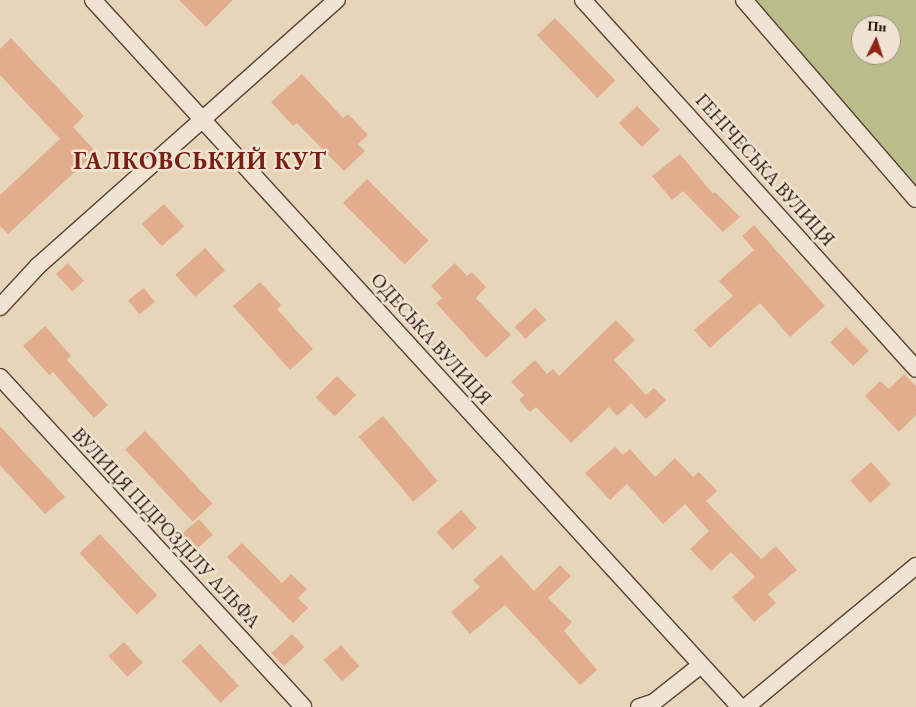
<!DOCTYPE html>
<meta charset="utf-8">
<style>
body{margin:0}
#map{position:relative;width:916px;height:707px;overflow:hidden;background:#e7d5b9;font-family:"EB Garamond",serif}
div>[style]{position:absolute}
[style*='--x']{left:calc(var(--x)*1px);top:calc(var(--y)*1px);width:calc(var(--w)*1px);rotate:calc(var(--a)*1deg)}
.green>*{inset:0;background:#babc8c}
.building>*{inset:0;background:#e2ad8d;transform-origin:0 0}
.roads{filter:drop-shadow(1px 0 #5a4234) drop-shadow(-1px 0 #5a4234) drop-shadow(0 1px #5a4234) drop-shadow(0 -1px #5a4234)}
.minor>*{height:16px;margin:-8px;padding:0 8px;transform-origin:8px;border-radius:8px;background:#efe4d2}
span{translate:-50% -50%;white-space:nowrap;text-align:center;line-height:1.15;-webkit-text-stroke:5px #efe4d2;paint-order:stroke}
.street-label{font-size:19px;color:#2b1107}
.district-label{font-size:24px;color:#7a1f14;font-weight:700;letter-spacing:1px}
.north{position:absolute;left:851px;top:15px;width:50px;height:50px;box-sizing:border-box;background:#efe4d2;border:1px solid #a19081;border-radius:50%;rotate:4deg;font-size:14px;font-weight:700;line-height:20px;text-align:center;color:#2b1107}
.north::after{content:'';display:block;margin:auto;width:18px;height:22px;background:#8f2418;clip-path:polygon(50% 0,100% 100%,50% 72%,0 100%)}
</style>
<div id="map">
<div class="green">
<i style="clip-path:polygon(evenodd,755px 0,916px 0,916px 187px,785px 36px,755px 0,861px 25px,891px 25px,891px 55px,861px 55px,861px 25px)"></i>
</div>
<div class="building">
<i style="clip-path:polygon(179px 0,233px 0,206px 27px)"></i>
<i style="left:555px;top:18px;width:87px;height:25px;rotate:46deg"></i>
<i style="clip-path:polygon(11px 38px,84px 116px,73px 127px,96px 152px,8px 234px,0 226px,0 195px,60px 139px,0 75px,0 49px)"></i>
<i style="clip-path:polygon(302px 74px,343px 118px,348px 114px,368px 135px,358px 144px,365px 151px,344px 171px,297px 123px,293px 126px,271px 102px)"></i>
<i style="left:637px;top:106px;width:33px;height:25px;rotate:46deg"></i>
<i style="clip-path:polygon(680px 154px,713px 194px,715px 192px,740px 217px,723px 232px,683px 191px,672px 200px,652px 176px)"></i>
<i style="left:367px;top:179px;width:87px;height:34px;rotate:45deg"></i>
<i style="left:164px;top:204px;width:30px;height:30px;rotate:48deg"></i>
<i style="clip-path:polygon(754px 225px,825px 306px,790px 337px,760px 303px,710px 348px,694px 330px,733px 296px,719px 281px,754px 250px,742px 236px)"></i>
<i style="left:205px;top:248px;width:30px;height:40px;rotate:48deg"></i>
<i style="left:68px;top:263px;width:24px;height:16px;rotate:48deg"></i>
<i style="clip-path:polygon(455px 263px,467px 276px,472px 272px,486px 287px,476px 298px,511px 335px,486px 358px,436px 303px,442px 298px,431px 286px)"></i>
<i style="clip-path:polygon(260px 282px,281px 305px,277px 309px,313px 349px,290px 370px,233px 306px)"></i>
<i style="left:144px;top:288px;width:18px;height:20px;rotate:52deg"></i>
<i style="left:535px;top:308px;width:16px;height:28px;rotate:47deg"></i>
<i style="clip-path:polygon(616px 320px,635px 340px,614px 360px,646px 395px,654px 388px,666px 400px,646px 419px,631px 403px,617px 416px,609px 407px,571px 443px,536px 407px,530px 412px,519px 400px,524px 395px,511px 382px,535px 360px,547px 374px,553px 369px,559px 376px)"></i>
<i style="clip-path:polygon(45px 326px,71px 356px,67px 360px,108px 405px,94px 418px,53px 372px,49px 375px,23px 346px)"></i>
<i style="left:846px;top:327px;width:33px;height:22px;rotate:46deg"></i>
<i style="clip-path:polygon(904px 374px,916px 386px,916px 415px,899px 432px,865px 396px,880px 381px,889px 389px)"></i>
<i style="left:337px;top:376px;width:27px;height:30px;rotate:45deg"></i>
<i style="left:383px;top:416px;width:85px;height:32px;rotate:50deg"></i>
<i style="clip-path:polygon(0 426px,65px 497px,45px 514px,0 465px)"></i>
<i style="left:145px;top:431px;width:99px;height:27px;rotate:47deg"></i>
<i style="clip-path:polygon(615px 447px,623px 455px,630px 449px,655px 477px,675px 458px,693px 477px,699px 472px,717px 491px,706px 501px,761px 559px,776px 546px,797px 570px,768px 594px,776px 603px,754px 622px,732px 597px,755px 577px,731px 552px,711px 571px,690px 549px,709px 531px,685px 504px,663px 524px,627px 484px,610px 500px,585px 473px)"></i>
<i style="left:871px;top:462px;width:30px;height:28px;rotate:48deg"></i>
<i style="left:461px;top:510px;width:24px;height:33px;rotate:48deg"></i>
<i style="left:199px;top:519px;width:21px;height:27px;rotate:49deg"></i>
<i style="left:100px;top:534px;width:84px;height:28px;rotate:47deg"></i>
<i style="clip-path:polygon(242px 543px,282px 583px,291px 574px,307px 589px,298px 598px,308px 608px,293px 623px,227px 557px)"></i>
<i style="clip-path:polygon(501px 555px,534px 591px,560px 565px,571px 576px,548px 598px,572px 622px,564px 631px,597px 670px,580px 685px,505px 605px,470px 634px,451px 612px,480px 587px,473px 580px)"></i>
<i style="left:292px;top:634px;width:18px;height:28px;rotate:47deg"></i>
<i style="left:124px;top:642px;width:28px;height:21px;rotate:48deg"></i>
<i style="left:200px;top:644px;width:57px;height:25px;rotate:47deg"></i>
<i style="left:341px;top:645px;width:28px;height:23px;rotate:49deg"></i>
</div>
<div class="roads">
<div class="minor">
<i style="--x:93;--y:0;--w:958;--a:47.54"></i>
<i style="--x:583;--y:0;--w:497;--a:47.9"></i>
<i style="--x:744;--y:0;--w:263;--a:49.2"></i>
<i style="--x:0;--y:307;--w:56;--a:-47.2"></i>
<i style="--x:38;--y:266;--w:400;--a:-41.7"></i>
<i style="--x:0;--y:377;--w:448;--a:47.4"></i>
<i style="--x:639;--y:707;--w:16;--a:-18"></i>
<i style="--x:654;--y:702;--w:60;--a:-38.2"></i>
<i style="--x:746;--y:707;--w:221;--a:-39.7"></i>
</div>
</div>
<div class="street-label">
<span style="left:765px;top:170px;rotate:48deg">ГЕНІЧЕСЬКА ВУЛИЦЯ</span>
<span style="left:431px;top:339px;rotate:48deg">ОДЕСЬКА ВУЛИЦЯ</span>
<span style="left:166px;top:528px;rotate:47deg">ВУЛИЦЯ ПІДРОЗДІЛУ АЛЬФА</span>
</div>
<div class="district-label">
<span style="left:200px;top:161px">ГАЛКОВСЬКИЙ КУТ</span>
</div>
<div class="north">Пн</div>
</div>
